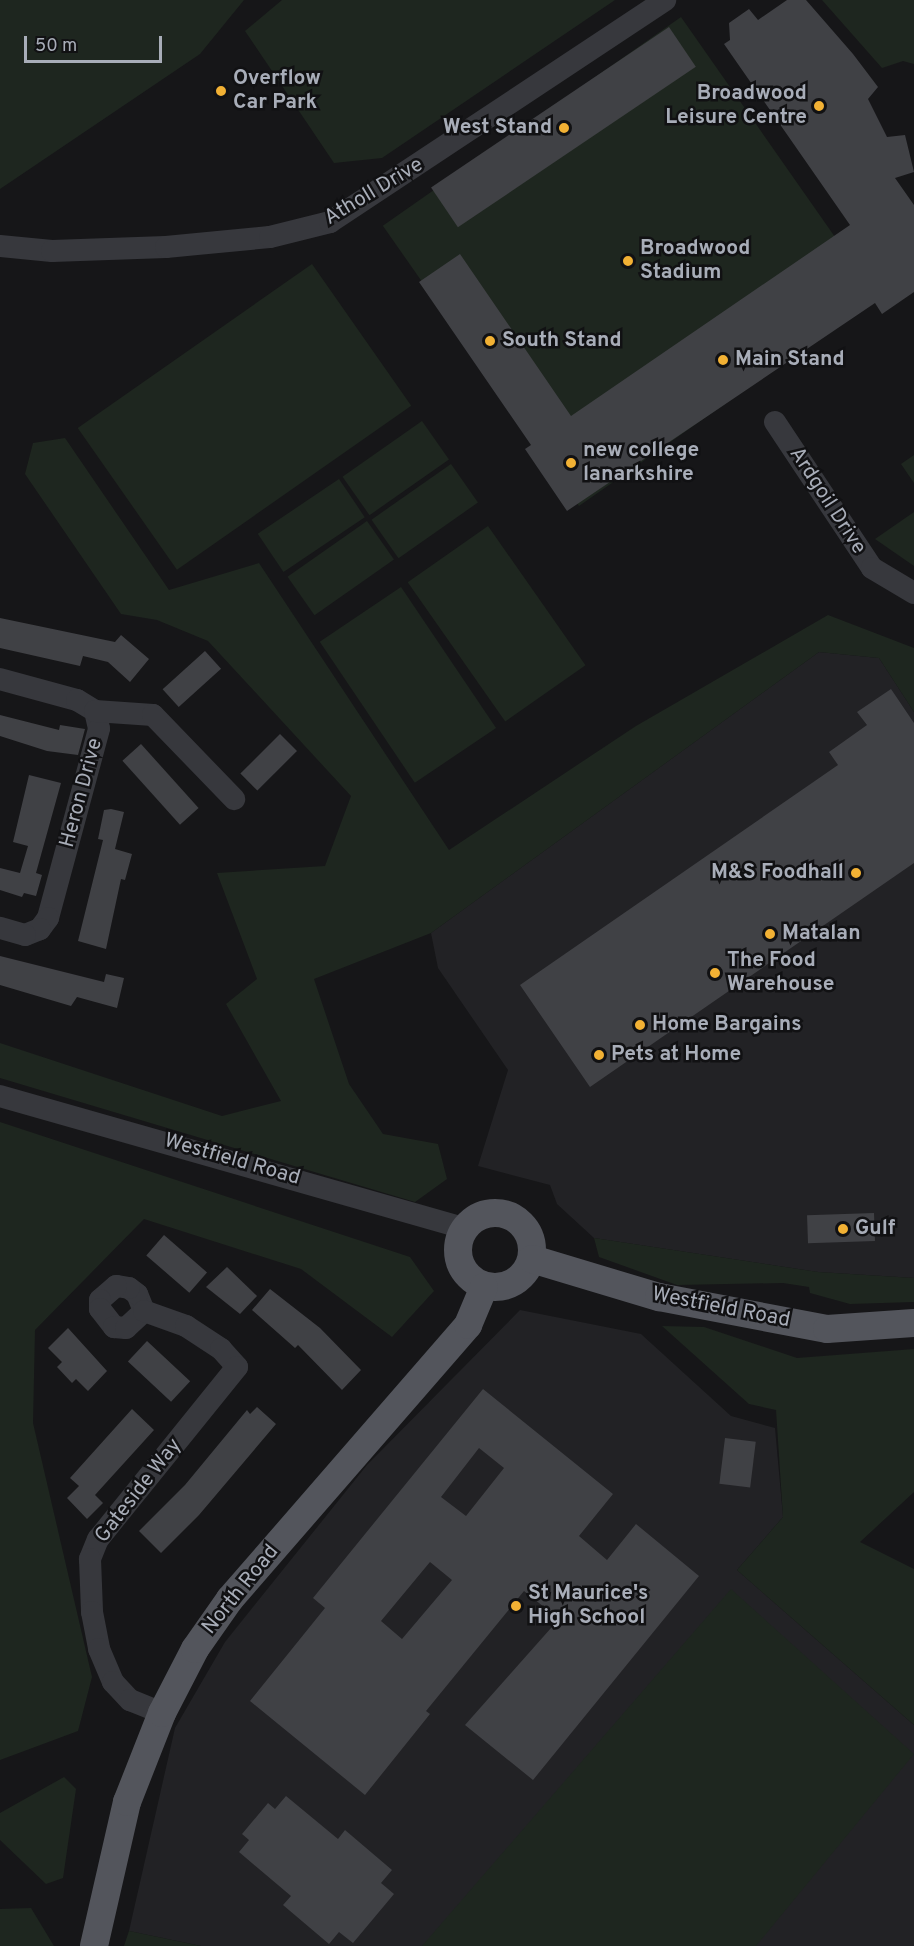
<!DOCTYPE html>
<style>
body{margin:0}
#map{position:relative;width:914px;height:1946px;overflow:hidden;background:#161618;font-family:Overpass,sans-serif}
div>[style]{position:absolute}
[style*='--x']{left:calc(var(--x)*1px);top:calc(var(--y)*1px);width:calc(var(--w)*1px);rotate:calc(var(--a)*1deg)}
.built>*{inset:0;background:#222225}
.green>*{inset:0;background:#1e261f;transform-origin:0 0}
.building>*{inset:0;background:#404145;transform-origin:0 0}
.minor>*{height:22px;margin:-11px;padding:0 11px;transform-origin:11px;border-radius:11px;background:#37383d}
.major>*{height:28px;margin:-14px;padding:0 14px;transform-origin:14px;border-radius:14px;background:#53555c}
.major>.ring{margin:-14px;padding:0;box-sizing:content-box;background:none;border:28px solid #53555c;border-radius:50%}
.dots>*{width:16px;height:16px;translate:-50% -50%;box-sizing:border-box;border:3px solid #111113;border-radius:50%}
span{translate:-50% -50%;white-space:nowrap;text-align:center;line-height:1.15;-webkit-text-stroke:5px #111113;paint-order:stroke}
.poi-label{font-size:21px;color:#a8adb8;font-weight:700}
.left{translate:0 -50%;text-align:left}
.right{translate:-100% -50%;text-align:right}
.street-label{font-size:21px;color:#a8adb8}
.scale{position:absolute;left:24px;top:36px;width:138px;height:27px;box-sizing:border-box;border:3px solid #a8adb8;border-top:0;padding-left:8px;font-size:18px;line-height:21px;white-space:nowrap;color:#a8adb8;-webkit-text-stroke:4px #111113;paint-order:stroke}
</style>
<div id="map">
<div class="built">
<div style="clip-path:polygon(819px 652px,879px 658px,914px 712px,914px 1278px,818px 1272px,594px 1238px,557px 1204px,550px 1185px,478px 1166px,508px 1070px,438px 968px,431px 933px)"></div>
<div style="clip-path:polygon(520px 1310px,641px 1334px,731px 1416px,775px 1428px,783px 1517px,737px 1570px,914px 1725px,914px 1946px,201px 1946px,129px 1931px,175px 1728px,225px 1642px,367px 1465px)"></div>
</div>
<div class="green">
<div style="clip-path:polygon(0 0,244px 0,200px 54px,0 189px)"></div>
<div style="clip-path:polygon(282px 0,615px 0,382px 158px,334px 163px,245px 31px)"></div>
<div style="clip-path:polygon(822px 0,914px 0,914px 64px,903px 61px,882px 68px)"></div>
<div style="left:681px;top:17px;width:342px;height:364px;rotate:55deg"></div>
<div style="left:312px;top:264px;width:173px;height:286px;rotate:55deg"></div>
<div style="left:422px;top:421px;width:47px;height:97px;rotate:55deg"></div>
<div style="clip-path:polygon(65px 438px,169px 590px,259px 563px,449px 850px,636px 726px,828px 615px,914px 648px,914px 712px,879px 658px,819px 652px,431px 933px,314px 979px,349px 1084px,383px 1134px,438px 1144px,447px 1179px,415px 1202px,0 1078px,0 1043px,222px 1116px,281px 1101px,226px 1004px,257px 979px,217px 873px,325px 866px,351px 796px,208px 641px,157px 620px,121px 614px,25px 474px,33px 443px)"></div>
<div style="clip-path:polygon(914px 455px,914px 483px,901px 464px)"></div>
<div style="left:451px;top:464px;width:47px;height:97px;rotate:55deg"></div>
<div style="left:339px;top:479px;width:46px;height:98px;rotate:56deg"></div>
<div style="clip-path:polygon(914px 512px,914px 566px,875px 539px)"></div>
<div style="left:367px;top:521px;width:47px;height:97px;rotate:55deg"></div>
<div style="left:488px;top:526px;width:170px;height:98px;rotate:55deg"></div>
<div style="left:401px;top:587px;width:170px;height:98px;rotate:56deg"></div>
<div style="clip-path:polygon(0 1122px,410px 1257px,434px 1291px,392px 1337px,301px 1269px,144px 1219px,35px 1330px,33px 1423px,92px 1677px,78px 1731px,0 1760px)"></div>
<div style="clip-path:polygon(594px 1238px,818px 1272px,914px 1278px,914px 1302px,850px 1304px,810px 1293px,809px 1287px,783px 1283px,677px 1285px,599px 1257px)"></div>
<div style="clip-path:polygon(662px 1326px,704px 1327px,797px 1358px,914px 1349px,914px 1492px,860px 1542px,914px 1569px,914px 1725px,737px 1570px,783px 1517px,776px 1410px,749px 1404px)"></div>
<div style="clip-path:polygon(731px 1589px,914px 1754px,756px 1946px,422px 1946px)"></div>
<div style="clip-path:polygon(64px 1777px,76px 1789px,63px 1878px,46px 1884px,0 1840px,0 1813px)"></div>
<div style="clip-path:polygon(31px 1908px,54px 1946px,0 1946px,0 1909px)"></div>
<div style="clip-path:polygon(129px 1931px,201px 1946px,124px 1946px)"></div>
</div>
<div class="building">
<div style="clip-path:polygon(787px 0,806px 0,853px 54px,878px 87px,868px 99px,887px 137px,905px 135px,914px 172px,895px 178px,914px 205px,914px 292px,882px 314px,875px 303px,567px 511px,525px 449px,531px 445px,419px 282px,460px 254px,571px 416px,850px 225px,724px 44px,730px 40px,729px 23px,749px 9px,758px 20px)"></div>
<div style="left:669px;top:27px;width:48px;height:287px;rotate:56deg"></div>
<div style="clip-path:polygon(0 618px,115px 642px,121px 635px,149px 659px,130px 682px,108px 662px,83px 656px,80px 666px,0 648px)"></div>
<div style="left:205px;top:651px;width:24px;height:57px;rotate:48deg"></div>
<div style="clip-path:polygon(891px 689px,914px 723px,914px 863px,590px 1087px,520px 985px,838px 765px,829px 752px,867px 725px,857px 712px)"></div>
<div style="clip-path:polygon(0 715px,59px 730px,60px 725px,85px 729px,78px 755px,47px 751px,0 736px)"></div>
<div style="left:280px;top:734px;width:24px;height:56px;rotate:45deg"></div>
<div style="left:141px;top:744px;width:86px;height:25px;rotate:48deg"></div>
<div style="clip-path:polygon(29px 775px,61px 783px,36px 873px,42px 875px,36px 896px,24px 893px,22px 897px,0 890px,0 868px,20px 873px,28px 846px,13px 842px)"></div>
<div style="clip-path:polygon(111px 809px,124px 812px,115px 849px,132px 854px,125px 880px,121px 879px,106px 949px,78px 941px,103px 840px,98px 839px,104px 810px)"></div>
<div style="clip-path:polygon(0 956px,104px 982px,106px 974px,124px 978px,117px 1008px,77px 997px,71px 1006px,0 985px)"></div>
<div style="left:874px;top:1213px;width:28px;height:67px;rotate:88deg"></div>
<div style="left:164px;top:1235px;width:57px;height:27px;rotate:41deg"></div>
<div style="clip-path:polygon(227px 1267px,257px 1296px,240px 1314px,206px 1287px)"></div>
<div style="clip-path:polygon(270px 1289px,320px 1328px,361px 1370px,342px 1390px,298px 1345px,295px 1348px,252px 1310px)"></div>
<div style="clip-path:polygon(68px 1328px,107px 1371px,88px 1391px,76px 1379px,72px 1383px,57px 1367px,62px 1362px,48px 1348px)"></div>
<div style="left:147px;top:1341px;width:59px;height:28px;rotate:43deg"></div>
<div style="clip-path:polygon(evenodd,483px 1389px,613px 1494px,579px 1536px,607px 1560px,636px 1524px,699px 1576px,533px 1780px,465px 1725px,559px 1619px,524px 1591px,426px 1711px,430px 1714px,365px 1795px,250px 1701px,325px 1608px,313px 1598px,483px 1389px,479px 1448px,504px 1468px,466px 1516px,441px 1497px,479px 1448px,483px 1389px,430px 1562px,452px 1580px,402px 1639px,381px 1621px,430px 1562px)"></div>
<div style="clip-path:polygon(257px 1407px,276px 1424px,199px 1515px,161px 1553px,139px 1531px,185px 1485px,247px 1410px,250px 1414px)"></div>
<div style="clip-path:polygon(132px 1409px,154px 1430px,95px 1495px,103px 1503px,87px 1519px,67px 1498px,79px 1486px,70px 1478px)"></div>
<div style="left:725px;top:1438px;width:31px;height:46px;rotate:7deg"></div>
<div style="clip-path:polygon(286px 1796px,338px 1839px,345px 1830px,392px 1870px,381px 1883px,394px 1894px,353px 1943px,339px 1932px,329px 1944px,283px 1905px,291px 1896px,239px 1852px,249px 1840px,242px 1834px,268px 1803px,275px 1809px)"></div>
</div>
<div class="minor">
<div style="--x:0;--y:246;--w:52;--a:5.5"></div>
<div style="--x:52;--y:251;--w:114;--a:-2"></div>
<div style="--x:166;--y:247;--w:104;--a:-5.5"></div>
<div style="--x:270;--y:237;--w:62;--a:-14"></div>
<div style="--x:330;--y:222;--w:402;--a:-33.5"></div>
<div style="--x:775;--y:422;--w:175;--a:56.4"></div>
<div style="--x:872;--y:568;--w:49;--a:30.8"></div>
<div style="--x:0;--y:679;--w:80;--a:15.3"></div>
<div style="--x:77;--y:700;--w:21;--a:31"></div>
<div style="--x:95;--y:711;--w:18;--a:77"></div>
<div style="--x:99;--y:729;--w:196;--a:105.1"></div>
<div style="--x:48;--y:918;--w:14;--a:126"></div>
<div style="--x:40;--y:929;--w:16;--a:158"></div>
<div style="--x:25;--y:935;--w:26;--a:-164"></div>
<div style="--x:95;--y:711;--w:58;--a:3.9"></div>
<div style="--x:153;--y:715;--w:117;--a:46"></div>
<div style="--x:0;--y:1096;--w:481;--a:15.9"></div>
<div style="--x:144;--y:1311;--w:18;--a:-112"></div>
<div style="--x:137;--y:1294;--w:10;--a:-143"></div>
<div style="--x:129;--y:1288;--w:13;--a:-171"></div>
<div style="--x:116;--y:1286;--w:21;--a:139"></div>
<div style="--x:100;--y:1300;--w:9;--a:90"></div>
<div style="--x:100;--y:1309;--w:23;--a:52"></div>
<div style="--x:114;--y:1327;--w:12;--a:5"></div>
<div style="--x:126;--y:1328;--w:25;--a:-43"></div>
<div style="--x:144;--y:1311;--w:45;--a:19.7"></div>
<div style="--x:186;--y:1326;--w:42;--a:33.3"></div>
<div style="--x:221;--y:1349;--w:24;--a:48"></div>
<div style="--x:237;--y:1367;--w:221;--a:128.9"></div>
<div style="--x:98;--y:1539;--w:22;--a:112"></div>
<div style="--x:90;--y:1559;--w:53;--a:87.8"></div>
<div style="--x:92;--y:1612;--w:38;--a:79"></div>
<div style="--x:99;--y:1649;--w:36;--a:67"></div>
<div style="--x:113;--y:1682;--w:25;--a:47"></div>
<div style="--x:130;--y:1700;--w:35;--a:22"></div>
</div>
<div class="major">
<div class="ring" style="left:458px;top:1213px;width:46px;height:46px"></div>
<div style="--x:532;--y:1259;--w:133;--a:16.7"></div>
<div style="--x:659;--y:1297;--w:171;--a:10.8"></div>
<div style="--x:827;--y:1329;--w:87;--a:-3.9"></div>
<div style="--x:94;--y:1946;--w:148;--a:-77.1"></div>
<div style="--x:127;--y:1802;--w:96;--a:-68.5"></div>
<div style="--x:162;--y:1713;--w:72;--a:-62.7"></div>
<div style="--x:195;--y:1649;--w:61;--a:-55"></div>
<div style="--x:230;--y:1599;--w:363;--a:-49"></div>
<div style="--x:468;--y:1325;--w:41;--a:-67.2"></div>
</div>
<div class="dots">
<div style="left:221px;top:91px;background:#f2b134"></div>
<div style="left:819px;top:106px;background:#f2b134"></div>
<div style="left:564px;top:128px;background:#f2b134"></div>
<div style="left:628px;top:261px;background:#f2b134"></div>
<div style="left:490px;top:341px;background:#f2b134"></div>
<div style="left:723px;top:360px;background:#f2b134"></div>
<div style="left:571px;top:463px;background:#f2b134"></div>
<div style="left:856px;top:873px;background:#f2b134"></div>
<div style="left:770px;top:934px;background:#f2b134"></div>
<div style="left:715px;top:973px;background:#f2b134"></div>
<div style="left:640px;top:1025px;background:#f2b134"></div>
<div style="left:599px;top:1055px;background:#f2b134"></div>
<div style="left:843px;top:1229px;background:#f2b134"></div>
<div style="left:516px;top:1606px;background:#f2b134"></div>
</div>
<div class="poi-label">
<span class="left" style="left:233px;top:91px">Overflow<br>Car Park</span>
<span class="right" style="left:807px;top:106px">Broadwood<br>Leisure Centre</span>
<span class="right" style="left:552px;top:128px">West Stand</span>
<span class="left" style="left:640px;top:261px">Broadwood<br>Stadium</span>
<span class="left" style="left:502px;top:341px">South Stand</span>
<span class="left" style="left:735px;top:360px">Main Stand</span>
<span class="left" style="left:583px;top:463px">new college<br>lanarkshire</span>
<span class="right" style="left:844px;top:873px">M&amp;S Foodhall</span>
<span class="left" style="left:782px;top:934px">Matalan</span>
<span class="left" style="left:727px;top:973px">The Food<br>Warehouse</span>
<span class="left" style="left:652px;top:1025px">Home Bargains</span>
<span class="left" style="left:611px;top:1055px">Pets at Home</span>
<span class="left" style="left:855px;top:1229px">Gulf</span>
<span class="left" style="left:528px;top:1606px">St Maurice's<br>High School</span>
</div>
<div class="street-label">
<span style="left:374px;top:192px;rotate:-31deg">Atholl Drive</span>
<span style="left:827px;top:501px;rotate:57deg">Ardgoil Drive</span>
<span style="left:82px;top:793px;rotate:-75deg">Heron Drive</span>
<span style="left:232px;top:1160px;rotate:16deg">Westfield Road</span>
<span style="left:721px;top:1308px;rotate:11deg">Westfield Road</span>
<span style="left:139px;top:1491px;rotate:-52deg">Gateside Way</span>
<span style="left:241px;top:1590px;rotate:-51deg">North Road</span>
</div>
<div class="scale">50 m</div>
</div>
